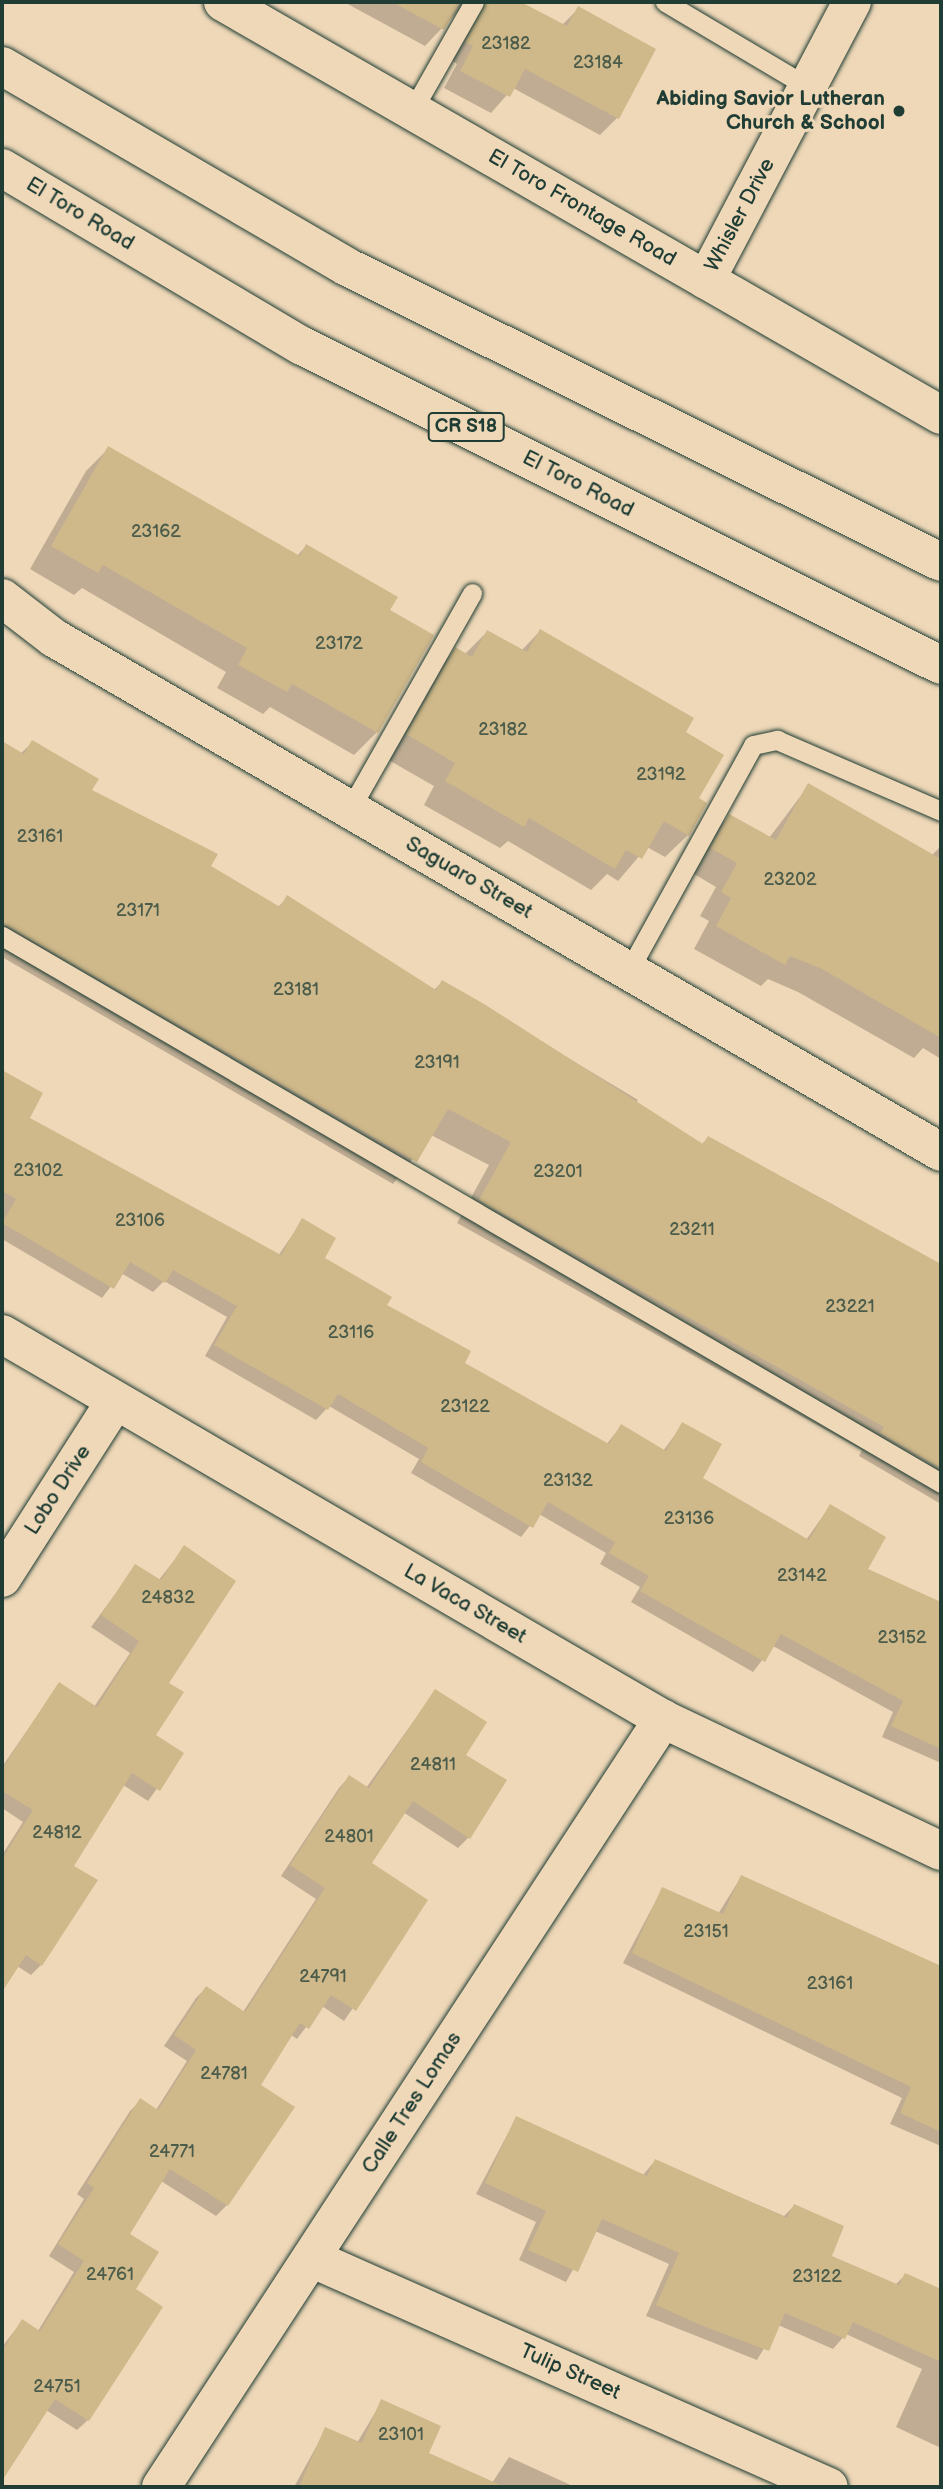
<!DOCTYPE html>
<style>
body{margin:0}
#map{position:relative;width:943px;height:2489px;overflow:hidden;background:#efd8b8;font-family:"Balsamiq Sans",sans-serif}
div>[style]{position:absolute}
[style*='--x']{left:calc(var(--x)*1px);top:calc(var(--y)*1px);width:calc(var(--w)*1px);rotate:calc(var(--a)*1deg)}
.shadow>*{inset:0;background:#0003}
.building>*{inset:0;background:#cfb88a}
.roads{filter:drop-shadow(0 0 2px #1f3d34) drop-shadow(0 0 2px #1f3d34)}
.service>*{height:19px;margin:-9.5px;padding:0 9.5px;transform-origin:9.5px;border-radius:9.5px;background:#efd8b8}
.minor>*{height:38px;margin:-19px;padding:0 19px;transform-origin:19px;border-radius:19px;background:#efd8b8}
.primary>*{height:38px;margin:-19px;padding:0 19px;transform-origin:19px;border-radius:19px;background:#efd8b8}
.dots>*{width:19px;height:19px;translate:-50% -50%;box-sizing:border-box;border:4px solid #efd8b8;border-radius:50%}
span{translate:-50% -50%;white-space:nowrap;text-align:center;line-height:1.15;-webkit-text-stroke:6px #efd8b8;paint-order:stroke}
.number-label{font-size:18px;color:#4b5c4a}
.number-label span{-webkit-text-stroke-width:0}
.shield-label span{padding:2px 5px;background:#efd8b8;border:2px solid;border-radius:5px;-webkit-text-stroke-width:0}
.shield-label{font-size:19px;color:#1f3d34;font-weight:700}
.poi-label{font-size:21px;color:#1f3d34;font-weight:700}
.right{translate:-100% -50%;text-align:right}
.street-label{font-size:21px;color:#1f3d34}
.frame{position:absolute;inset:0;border:4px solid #1f3d34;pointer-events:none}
</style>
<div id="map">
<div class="shadow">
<div style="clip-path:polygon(344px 2px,518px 2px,562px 25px,578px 9px,654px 49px,617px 118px,600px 135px,513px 88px,491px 113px,444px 88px,457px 64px,450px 59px,462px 7px,425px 46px)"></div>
<div style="clip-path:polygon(109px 448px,297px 556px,306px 546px,388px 610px,377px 732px,354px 755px,270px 707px,263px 714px,217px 688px,226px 672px,82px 588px,74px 595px,30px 569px,86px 471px)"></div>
<div style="clip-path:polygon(540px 631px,683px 733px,696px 799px,688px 835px,665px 857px,647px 847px,618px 881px,607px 874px,591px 890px,508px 841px,500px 848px,424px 805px,434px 786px,385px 758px,433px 672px,456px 650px,464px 655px,487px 632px,521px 651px)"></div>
<div style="clip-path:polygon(33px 742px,90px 791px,277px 908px,287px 898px,434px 990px,442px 982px,638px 1100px,634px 1107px,701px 1145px,708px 1138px,832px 1204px,901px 1243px,895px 1252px,941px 1277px,941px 1504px,859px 1456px,862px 1450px,457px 1223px,489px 1165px,431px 1135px,393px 1184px,2px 957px,2px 743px,20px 754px)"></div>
<div style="clip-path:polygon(809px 785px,931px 856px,941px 846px,941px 1059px,923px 1048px,914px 1058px,798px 992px,768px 979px,761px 986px,694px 949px,709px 921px,700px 916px,716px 887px,689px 871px,706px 839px,729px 817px,769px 838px)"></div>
<div style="clip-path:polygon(2px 1072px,41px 1094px,27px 1119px,278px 1256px,302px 1221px,322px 1259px,463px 1364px,606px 1445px,621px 1426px,663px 1451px,683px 1424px,700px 1479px,806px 1540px,830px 1506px,866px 1570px,941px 1604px,941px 1763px,882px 1737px,893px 1712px,773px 1646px,753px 1672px,631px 1602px,640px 1587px,600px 1564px,606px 1553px,539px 1514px,521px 1537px,411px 1473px,419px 1459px,329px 1406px,316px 1420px,205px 1356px,227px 1317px,164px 1281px,153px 1292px,121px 1273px,102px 1298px,2px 1239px)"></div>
<div style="clip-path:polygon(184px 1548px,154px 1736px,182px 1754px,148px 1801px,123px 1785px,72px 1866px,41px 1965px,31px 1975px,17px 1966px,2px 1989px,2px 1855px,23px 1822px,2px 1808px,2px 1767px,59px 1684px,94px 1707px,130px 1653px,91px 1627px,136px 1566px,158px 1581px)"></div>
<div style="clip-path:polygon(435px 1691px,464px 1755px,468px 1838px,458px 1848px,403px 1812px,369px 1863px,426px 1901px,344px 2021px,322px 2006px,297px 2039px,291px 2035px,259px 2086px,227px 2205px,216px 2216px,161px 2181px,127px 2234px,134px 2290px,88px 2420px,77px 2430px,46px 2410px,2px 2478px,2px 2347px,22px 2321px,38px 2331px,74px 2272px,49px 2256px,84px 2199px,77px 2194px,130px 2111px,141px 2100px,156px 2110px,187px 2061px,164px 2046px,196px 1998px,206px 1988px,243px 2012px,316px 1899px,281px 1876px,339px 1788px,349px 1777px,366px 1788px)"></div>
<div style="clip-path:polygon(741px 1877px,941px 1967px,941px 2146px,890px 2124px,902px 2098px,623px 1963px,662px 1889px,718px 1914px)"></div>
<div style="clip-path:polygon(516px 2118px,642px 2176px,655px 2161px,784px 2216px,794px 2206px,829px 2257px,895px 2285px,905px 2275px,941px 2291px,941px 2448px,896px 2427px,922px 2369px,846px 2334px,833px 2349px,778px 2325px,757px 2360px,646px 2316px,669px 2264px,595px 2231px,566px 2282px,519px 2260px,536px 2222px,476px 2194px)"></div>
<div style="clip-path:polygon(382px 2401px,427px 2454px,492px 2483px,509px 2457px,575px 2487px,294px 2487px,326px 2429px,357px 2443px)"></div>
</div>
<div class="building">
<div style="clip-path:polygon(392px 2px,460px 2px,444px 30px)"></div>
<div style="clip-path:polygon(486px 2px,521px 2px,567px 26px,578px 6px,656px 49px,619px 119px,525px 69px,510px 97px,460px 71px,473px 46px,465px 42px)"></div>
<div style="clip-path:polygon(108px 446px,300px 556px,306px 544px,398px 597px,390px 610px,434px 635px,378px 733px,292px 684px,287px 692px,238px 665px,247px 648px,103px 565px,98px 573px,51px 546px)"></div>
<div style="clip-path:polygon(540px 629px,694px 718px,686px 732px,724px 755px,699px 798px,707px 803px,689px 836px,664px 821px,642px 859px,626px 850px,615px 869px,529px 818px,524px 827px,445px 781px,455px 763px,406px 734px,455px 647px,472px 657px,487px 630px,527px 652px)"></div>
<div style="clip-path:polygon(32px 740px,99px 779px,92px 790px,218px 854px,211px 866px,280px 907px,287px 895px,436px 990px,442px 980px,484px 1004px,703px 1144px,708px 1136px,941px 1264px,941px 1468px,880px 1433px,884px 1427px,479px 1200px,511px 1142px,448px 1109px,417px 1162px,2px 923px,2px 741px,24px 754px)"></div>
<div style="clip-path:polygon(808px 783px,941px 859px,941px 1038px,822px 969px,790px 956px,785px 965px,716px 926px,731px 898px,721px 892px,737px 863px,710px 848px,729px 814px,776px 840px)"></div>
<div style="clip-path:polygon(2px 1070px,43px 1093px,30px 1118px,281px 1255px,302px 1218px,336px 1238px,325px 1258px,392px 1297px,387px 1305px,471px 1351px,465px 1363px,609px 1444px,621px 1424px,666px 1451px,682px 1422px,722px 1444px,703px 1478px,809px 1540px,830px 1504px,886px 1537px,868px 1569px,941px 1602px,941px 1749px,891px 1726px,903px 1701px,781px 1634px,765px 1662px,640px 1591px,649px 1576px,609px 1553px,615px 1542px,548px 1502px,533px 1528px,421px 1462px,428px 1448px,338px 1394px,328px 1410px,214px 1345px,237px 1306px,173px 1270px,165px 1283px,130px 1262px,114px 1289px,2px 1223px,16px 1199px,2px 1191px)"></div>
<div style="clip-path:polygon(184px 1545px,236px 1581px,169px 1683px,184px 1692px,156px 1735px,184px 1753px,160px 1791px,132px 1773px,74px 1866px,98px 1880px,42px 1966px,26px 1955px,2px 1992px,2px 1859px,33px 1810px,2px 1791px,2px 1769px,59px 1682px,97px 1707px,139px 1641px,101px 1615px,135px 1564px,161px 1580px)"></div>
<div style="clip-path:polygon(435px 1689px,487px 1722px,466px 1755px,507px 1780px,470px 1839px,413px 1801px,372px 1863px,428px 1900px,356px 2011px,331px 1995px,309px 2029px,300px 2023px,261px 2085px,295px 2107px,228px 2206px,170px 2169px,130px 2234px,159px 2252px,136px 2289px,163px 2307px,89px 2421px,55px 2399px,2px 2481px,2px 2351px,22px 2319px,40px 2331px,84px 2261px,58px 2244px,94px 2188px,87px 2183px,140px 2098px,158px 2110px,196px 2050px,174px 2035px,206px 1986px,245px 2012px,325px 1888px,290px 1865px,349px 1775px,369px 1788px)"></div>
<div style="clip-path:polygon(741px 1875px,941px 1966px,941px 2132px,900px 2113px,911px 2087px,632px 1953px,662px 1887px,723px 1914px)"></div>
<div style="clip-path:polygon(516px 2116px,647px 2176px,655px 2159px,787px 2218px,794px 2204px,844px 2226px,832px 2256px,899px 2285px,905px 2273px,941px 2289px,941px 2362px,853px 2322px,845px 2339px,785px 2313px,769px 2351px,703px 2326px,656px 2305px,679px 2253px,602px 2219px,578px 2272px,528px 2250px,546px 2211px,485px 2183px)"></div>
<div style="clip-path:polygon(381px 2399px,441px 2426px,429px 2453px,505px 2487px,299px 2487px,325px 2427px,362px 2443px)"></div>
</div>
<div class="roads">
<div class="service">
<div style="--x:665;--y:2;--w:166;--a:30.7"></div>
<div style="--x:412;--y:111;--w:125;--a:-60.4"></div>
<div style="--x:350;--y:809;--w:248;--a:-60.5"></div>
<div style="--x:2;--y:936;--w:1087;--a:30.22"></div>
<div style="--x:629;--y:970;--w:257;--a:-61.1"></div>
<div style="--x:753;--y:745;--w:25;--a:-12"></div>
<div style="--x:777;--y:740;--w:179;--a:23.4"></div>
</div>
<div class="minor">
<div style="--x:223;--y:2;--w:828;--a:29.91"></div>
<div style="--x:706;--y:280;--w:314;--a:-62.3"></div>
<div style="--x:2;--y:598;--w:66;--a:37.6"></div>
<div style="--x:54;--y:638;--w:1025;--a:30.09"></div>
<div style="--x:2;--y:1334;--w:765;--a:30.22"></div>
<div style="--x:663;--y:1719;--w:308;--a:25.4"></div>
<div style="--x:2;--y:1578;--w:210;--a:-57.4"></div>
<div style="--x:311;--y:2258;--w:566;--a:23.85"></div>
<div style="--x:161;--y:2487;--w:918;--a:-56.83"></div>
</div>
<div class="primary">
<div style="--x:2;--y:66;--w:399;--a:30.2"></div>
<div style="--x:347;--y:267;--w:663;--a:26.41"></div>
<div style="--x:2;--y:168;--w:349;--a:30.7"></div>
<div style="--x:302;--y:346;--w:714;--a:26.53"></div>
</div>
</div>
<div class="dots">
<div style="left:899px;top:111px;background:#1f3d34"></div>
</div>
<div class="number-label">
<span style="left:506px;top:44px">23182</span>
<span style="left:598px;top:63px">23184</span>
<span style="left:156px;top:532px">23162</span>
<span style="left:339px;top:644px">23172</span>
<span style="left:503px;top:730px">23182</span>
<span style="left:661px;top:775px">23192</span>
<span style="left:40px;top:837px">23161</span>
<span style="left:790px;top:880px">23202</span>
<span style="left:138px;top:911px">23171</span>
<span style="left:296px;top:990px">23181</span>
<span style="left:437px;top:1063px">23191</span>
<span style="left:38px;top:1171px">23102</span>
<span style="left:558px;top:1172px">23201</span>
<span style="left:140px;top:1221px">23106</span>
<span style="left:692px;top:1230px">23211</span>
<span style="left:850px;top:1307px">23221</span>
<span style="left:351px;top:1333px">23116</span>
<span style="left:465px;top:1407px">23122</span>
<span style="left:568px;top:1481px">23132</span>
<span style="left:689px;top:1519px">23136</span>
<span style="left:802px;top:1576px">23142</span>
<span style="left:168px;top:1598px">24832</span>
<span style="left:902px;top:1638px">23152</span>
<span style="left:433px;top:1765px">24811</span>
<span style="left:57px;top:1833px">24812</span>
<span style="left:349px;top:1837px">24801</span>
<span style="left:706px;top:1932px">23151</span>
<span style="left:323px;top:1977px">24791</span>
<span style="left:830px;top:1984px">23161</span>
<span style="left:224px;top:2074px">24781</span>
<span style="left:172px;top:2152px">24771</span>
<span style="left:110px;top:2275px">24761</span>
<span style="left:817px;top:2277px">23122</span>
<span style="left:57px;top:2387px">24751</span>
<span style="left:401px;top:2435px">23101</span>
</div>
<div class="shield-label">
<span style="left:466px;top:427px">CR S18</span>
</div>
<div class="poi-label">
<span class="right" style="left:885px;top:111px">Abiding Savior Lutheran<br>Church &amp; School</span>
</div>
<div class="street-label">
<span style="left:582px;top:208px;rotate:30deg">El Toro Frontage Road</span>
<span style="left:80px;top:214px;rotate:31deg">El Toro Road</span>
<span style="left:740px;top:215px;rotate:-62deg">Whisler Drive</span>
<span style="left:578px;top:484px;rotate:27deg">El Toro Road</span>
<span style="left:469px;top:878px;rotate:30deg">Saguaro Street</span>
<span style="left:58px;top:1490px;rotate:-57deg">Lobo Drive</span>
<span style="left:465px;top:1604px;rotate:30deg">La Vaca Street</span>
<span style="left:412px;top:2103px;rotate:-57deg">Calle Tres Lomas</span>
<span style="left:570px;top:2372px;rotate:24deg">Tulip Street</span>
</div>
<div class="frame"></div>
</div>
